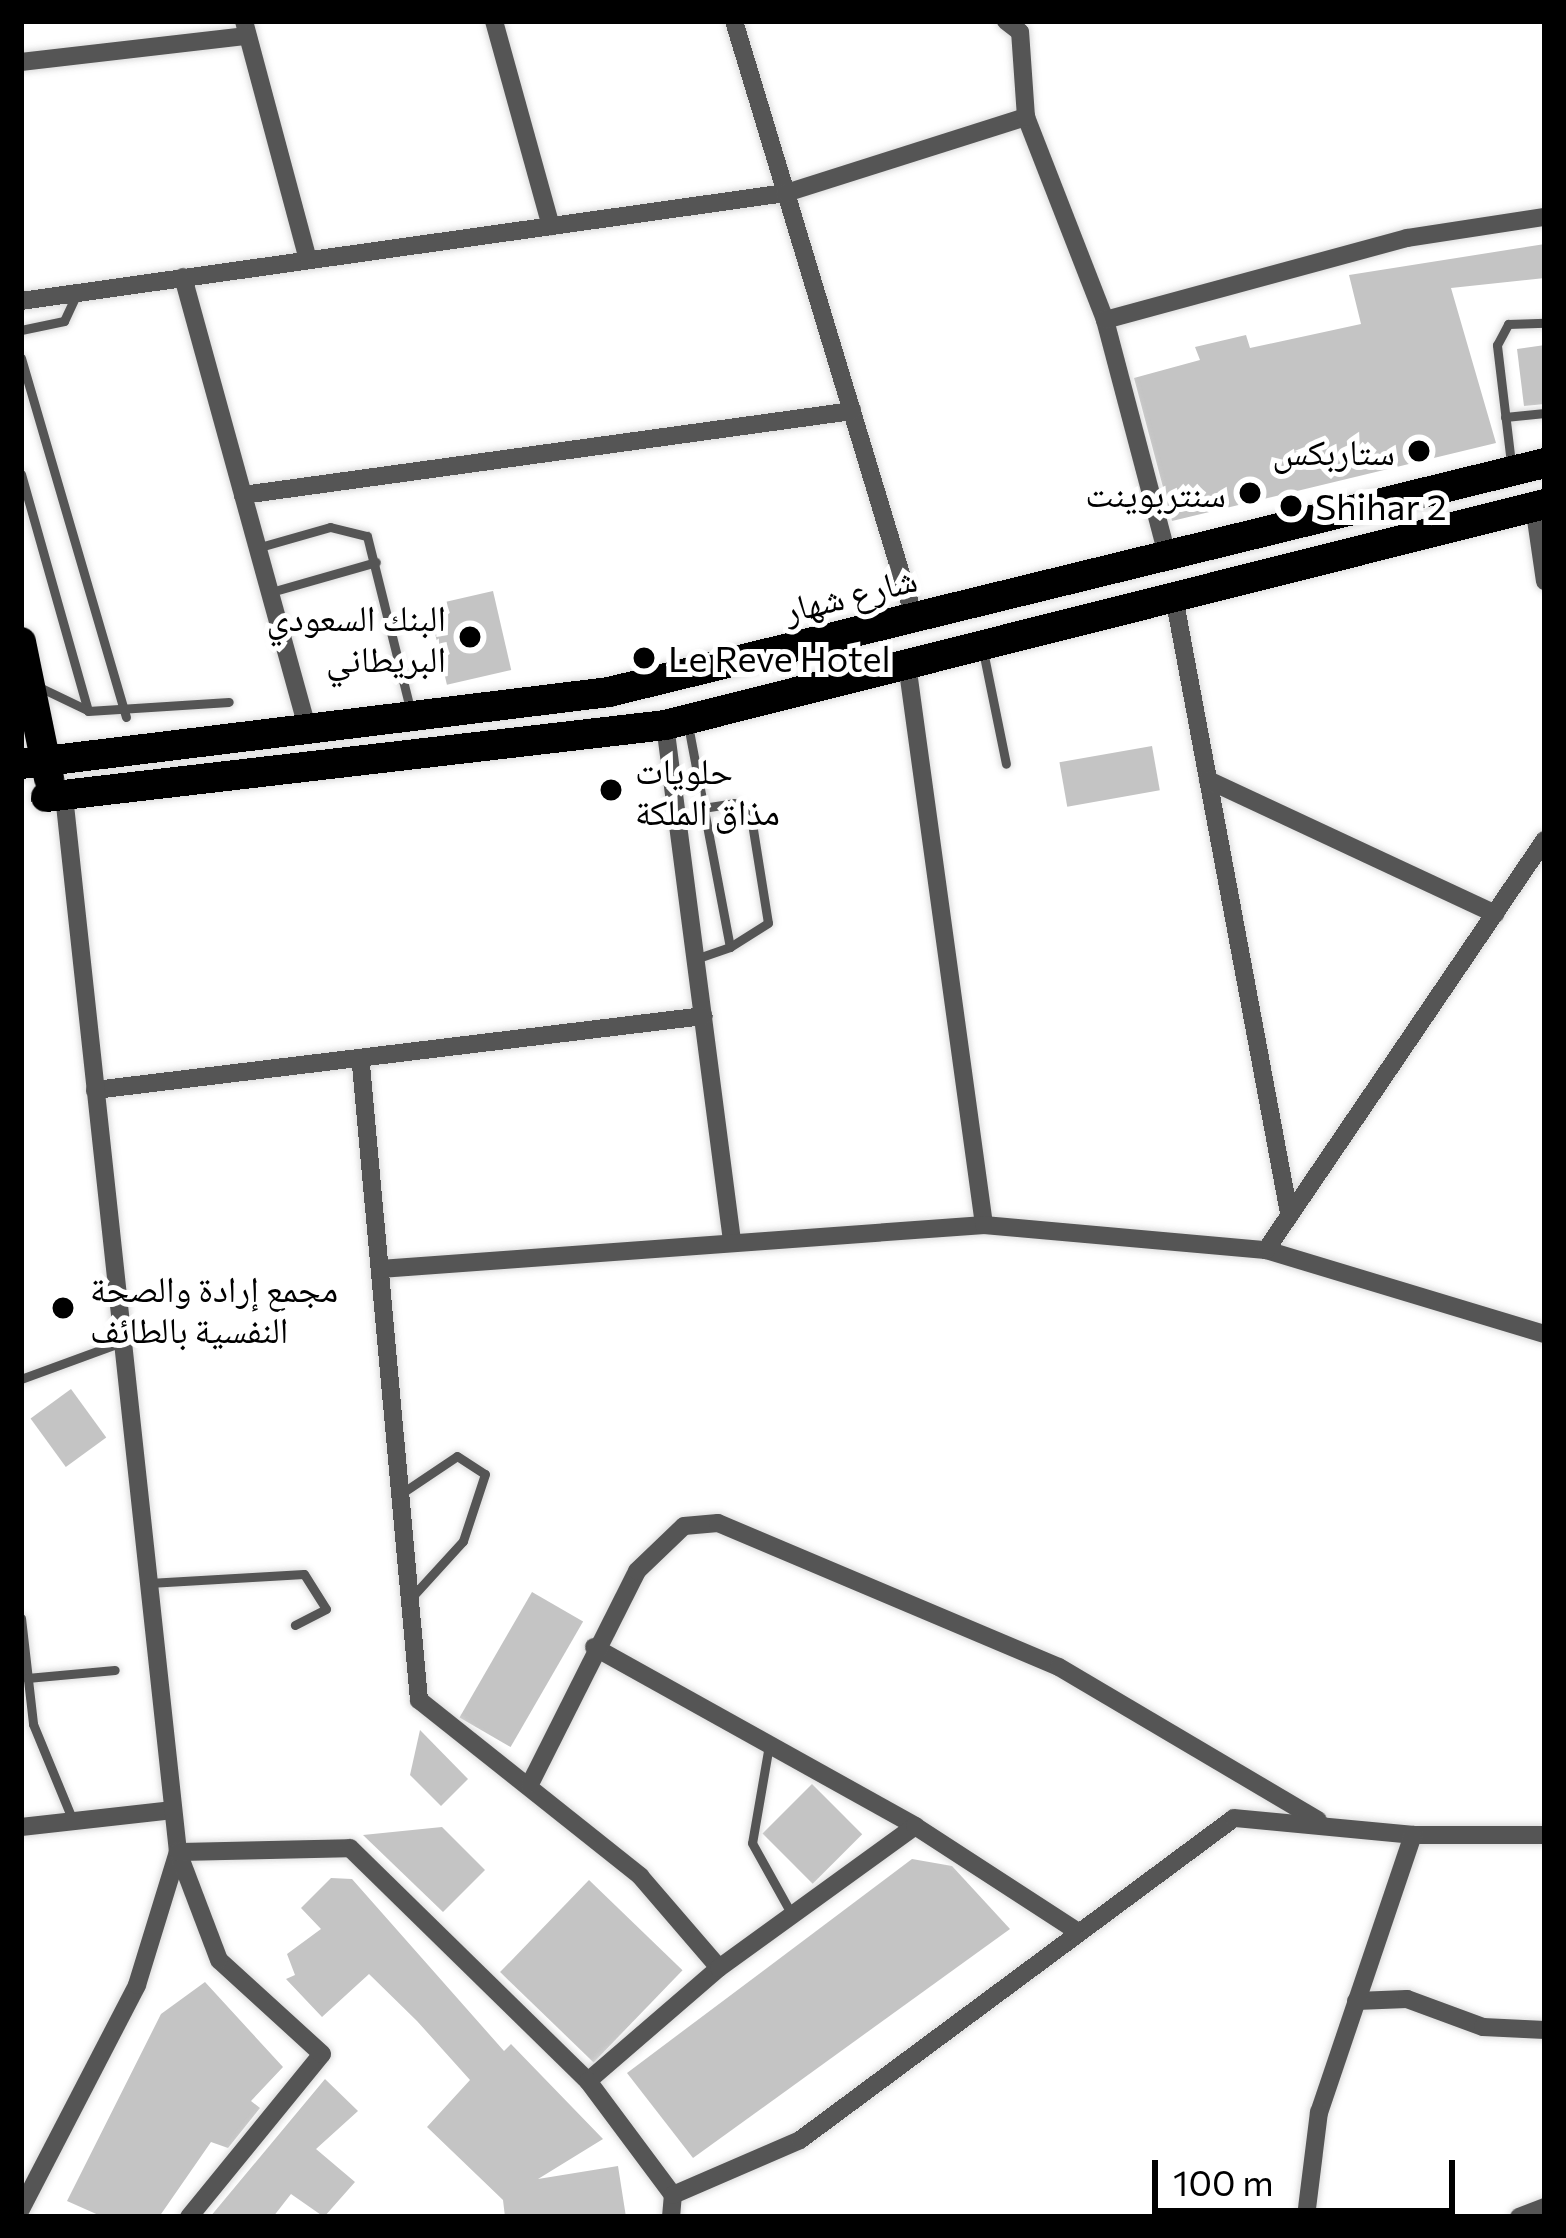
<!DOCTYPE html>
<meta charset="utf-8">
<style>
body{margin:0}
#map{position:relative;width:1566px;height:2238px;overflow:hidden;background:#fff;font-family:Commissioner,"Noto Naskh Arabic",sans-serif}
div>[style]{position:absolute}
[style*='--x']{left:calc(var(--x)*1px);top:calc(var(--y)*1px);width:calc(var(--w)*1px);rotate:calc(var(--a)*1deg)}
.building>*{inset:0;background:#c4c4c4;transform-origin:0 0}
.roads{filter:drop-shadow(0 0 3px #dbdbdb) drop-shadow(0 0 3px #dbdbdb)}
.service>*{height:9px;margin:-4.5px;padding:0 4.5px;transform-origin:4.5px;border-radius:4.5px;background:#555}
.minor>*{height:18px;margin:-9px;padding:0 9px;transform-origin:9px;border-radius:9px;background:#555}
.primary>*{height:30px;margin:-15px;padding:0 15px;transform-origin:15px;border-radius:15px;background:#000}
.dots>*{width:33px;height:33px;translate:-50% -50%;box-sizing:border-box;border:6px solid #fff;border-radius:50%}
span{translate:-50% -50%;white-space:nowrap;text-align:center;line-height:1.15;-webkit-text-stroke:10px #fff;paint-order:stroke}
.poi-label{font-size:36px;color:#000}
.right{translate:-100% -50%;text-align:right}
.left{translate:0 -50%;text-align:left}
.street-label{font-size:36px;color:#000}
.frame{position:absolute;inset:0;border:24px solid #000;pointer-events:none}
.scale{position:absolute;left:1152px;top:2160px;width:303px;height:54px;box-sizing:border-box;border:6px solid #000;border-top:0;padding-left:15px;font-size:36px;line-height:42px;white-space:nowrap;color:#000;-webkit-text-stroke:9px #fff;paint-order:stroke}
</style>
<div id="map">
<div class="building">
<div style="clip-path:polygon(1545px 244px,1545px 278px,1451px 288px,1496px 443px,1172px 521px,1134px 378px,1200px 360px,1195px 347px,1246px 335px,1250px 348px,1361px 324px,1349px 275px)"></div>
<div style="clip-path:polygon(1545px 345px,1545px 404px,1524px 406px,1517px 349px)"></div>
<div style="left:493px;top:591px;width:81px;height:66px;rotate:77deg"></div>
<div style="left:1152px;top:746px;width:45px;height:94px;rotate:80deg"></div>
<div style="left:71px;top:1389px;width:60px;height:50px;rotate:54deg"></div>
<div style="left:532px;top:1592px;width:59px;height:145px;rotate:30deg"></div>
<div style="clip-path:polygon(420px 1730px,468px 1779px,441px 1806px,410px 1775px)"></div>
<div style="left:812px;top:1784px;width:71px;height:70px;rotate:45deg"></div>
<div style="clip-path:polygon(442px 1827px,485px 1870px,443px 1912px,363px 1835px)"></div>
<div style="clip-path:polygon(912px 1859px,952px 1866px,1010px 1929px,693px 2158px,627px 2073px)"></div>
<div style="clip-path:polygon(331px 1878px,352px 1879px,504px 2051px,511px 2044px,603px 2139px,538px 2179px,618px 2166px,626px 2217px,505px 2217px,503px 2200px,427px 2127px,470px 2080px,417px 2021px,369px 1974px,322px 2017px,286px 1979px,295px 1975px,287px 1954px,321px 1929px,301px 1908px)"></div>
<div style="left:589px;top:1880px;width:130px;height:128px;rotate:44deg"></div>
<div style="clip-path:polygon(205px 1982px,283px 2067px,251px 2101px,260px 2108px,228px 2148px,211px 2142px,159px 2217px,103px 2217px,67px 2201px,161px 2014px)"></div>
<div style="clip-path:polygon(325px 2079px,358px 2111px,316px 2149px,355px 2182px,324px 2217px,291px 2194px,273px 2217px,210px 2217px)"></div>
</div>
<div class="roads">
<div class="service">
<div style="--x:21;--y:330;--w:44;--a:-11.8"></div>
<div style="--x:64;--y:321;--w:31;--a:-65"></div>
<div style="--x:21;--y:358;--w:374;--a:73.7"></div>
<div style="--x:1505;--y:417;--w:40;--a:-5.7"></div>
<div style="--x:1511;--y:463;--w:119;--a:-96.8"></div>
<div style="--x:1497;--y:345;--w:24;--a:-62"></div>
<div style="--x:1508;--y:324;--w:37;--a:-2"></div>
<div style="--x:21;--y:474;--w:246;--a:74.2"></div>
<div style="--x:88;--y:711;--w:141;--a:-3.7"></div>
<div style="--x:260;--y:547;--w:73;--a:-15.9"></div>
<div style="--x:330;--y:527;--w:38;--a:14"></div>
<div style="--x:367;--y:536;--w:177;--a:76"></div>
<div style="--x:271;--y:592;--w:109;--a:-15.9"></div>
<div style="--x:983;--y:651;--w:115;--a:78.5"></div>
<div style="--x:37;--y:686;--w:55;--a:25.6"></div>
<div style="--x:688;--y:725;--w:226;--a:79.3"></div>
<div style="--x:730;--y:947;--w:36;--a:161"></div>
<div style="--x:703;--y:808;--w:31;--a:-9"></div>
<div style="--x:734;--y:803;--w:22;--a:39"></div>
<div style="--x:751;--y:817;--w:107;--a:80.9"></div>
<div style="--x:768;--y:923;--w:45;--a:147.7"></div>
<div style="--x:21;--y:1379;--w:108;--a:-20.1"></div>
<div style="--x:402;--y:1493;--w:66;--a:-33.9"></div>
<div style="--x:457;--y:1456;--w:33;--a:33"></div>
<div style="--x:485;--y:1474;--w:71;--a:108.2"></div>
<div style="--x:463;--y:1541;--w:77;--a:132.4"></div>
<div style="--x:149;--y:1583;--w:155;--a:-3.3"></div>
<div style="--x:304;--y:1574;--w:41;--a:57.8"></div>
<div style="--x:326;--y:1609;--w:35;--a:153"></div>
<div style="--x:21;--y:1618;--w:107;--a:83.5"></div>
<div style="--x:33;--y:1724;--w:105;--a:67.6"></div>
<div style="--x:27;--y:1678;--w:88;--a:-5.2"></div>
<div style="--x:769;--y:1745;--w:99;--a:99.8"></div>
<div style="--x:752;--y:1843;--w:82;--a:60.9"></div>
</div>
<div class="minor">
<div style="--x:244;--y:21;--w:247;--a:75"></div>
<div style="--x:494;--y:21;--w:213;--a:74.5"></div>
<div style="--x:734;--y:21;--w:623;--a:73.19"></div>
<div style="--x:21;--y:62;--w:227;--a:-6.6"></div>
<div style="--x:1026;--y:117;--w:218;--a:68.7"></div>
<div style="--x:1105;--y:320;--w:246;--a:75.2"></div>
<div style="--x:183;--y:277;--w:465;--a:74.6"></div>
<div style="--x:21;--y:301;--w:773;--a:-8.04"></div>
<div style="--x:786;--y:193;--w:252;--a:-17.6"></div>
<div style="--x:1026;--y:117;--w:85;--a:-94"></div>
<div style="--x:1020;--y:32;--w:18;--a:-142"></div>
<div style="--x:1105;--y:320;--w:313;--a:-15.2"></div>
<div style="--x:1407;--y:238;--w:140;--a:-8.7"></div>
<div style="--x:243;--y:495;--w:615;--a:-7.85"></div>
<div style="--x:1534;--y:506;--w:76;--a:81.7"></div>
<div style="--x:1174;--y:597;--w:627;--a:79.43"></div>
<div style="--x:907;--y:664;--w:566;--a:82.18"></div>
<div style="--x:665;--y:725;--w:520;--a:82.6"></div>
<div style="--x:1208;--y:780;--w:317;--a:25"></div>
<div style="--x:361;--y:1065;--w:638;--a:84.78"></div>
<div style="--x:419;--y:1700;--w:283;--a:38.5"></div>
<div style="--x:640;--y:1876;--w:121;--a:49.3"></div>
<div style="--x:95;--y:1090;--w:613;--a:-6.93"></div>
<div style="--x:1266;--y:1250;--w:290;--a:16.8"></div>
<div style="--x:380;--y:1269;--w:606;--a:-4.17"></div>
<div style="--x:984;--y:1225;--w:283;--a:5.1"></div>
<div style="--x:1266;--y:1250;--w:496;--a:-55.8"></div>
<div style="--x:594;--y:1647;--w:368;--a:29.1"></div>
<div style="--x:530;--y:1784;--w:238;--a:-63.3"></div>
<div style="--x:637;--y:1571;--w:65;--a:-43.8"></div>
<div style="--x:684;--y:1526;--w:34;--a:-5"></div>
<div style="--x:718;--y:1523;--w:370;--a:22.9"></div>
<div style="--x:1059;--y:1667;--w:301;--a:30.6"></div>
<div style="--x:21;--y:1827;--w:153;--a:-6.4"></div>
<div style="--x:1413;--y:1835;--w:132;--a:0"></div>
<div style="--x:1356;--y:2001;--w:51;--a:-2.2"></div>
<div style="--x:1407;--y:1999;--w:81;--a:20.2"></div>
<div style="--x:1483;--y:2027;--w:62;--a:2.8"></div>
<div style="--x:588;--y:2081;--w:173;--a:-40.8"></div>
<div style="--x:719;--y:1968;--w:242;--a:-35.9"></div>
<div style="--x:915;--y:1826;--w:191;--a:33"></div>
<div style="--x:21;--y:2209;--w:252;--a:-62.6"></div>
<div style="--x:137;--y:1985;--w:139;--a:-72.9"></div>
<div style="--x:178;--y:1852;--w:1062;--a:-96.16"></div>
<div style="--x:189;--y:2217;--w:210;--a:-50.8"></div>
<div style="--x:322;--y:2054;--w:139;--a:-137.6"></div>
<div style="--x:219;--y:1960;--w:116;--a:-110.8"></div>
<div style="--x:178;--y:1852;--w:172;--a:-1.3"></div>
<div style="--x:350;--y:1848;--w:333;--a:44.4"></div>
<div style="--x:588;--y:2081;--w:142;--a:53.3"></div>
<div style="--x:671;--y:2217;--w:22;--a:-85"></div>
<div style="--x:673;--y:2195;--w:138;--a:-23.4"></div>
<div style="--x:800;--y:2140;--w:540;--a:-36.57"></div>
<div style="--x:1234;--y:1818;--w:180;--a:5.4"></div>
<div style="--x:1413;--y:1835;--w:293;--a:108.7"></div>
<div style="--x:1319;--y:2112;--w:106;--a:97.1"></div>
<div style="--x:1519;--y:2217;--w:28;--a:-21"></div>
</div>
<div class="primary">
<div style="--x:21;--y:642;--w:140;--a:78.4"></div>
<div style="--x:21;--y:764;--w:592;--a:-6.98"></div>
<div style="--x:609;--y:692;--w:964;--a:-13.75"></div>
<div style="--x:46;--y:797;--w:623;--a:-6.63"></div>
<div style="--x:665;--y:725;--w:907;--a:-14.1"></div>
</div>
</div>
<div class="dots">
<div style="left:1419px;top:451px;background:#000"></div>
<div style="left:1250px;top:493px;background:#000"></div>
<div style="left:1291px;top:506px;background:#000"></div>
<div style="left:470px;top:637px;background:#000"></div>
<div style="left:644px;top:658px;background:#000"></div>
<div style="left:611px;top:790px;background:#000"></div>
<div style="left:63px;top:1308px;background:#000"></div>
</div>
<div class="poi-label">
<span class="right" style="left:1395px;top:451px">ستاربكس</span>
<span class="right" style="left:1226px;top:493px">سنتربوينت</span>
<span class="left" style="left:1315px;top:506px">Shihar 2</span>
<span class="right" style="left:446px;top:637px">البنك السعودي<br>البريطاني</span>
<span class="left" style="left:668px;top:658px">Le Reve Hotel</span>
<span class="left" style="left:635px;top:790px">حلويات<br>مذاق الملكة</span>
<span class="left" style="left:90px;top:1308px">مجمع إرادة والصحة<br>النفسية بالطائف</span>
</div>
<div class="street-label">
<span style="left:850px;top:593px;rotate:-14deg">شارع شهار</span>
</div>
<div class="frame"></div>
<div class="scale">100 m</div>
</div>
